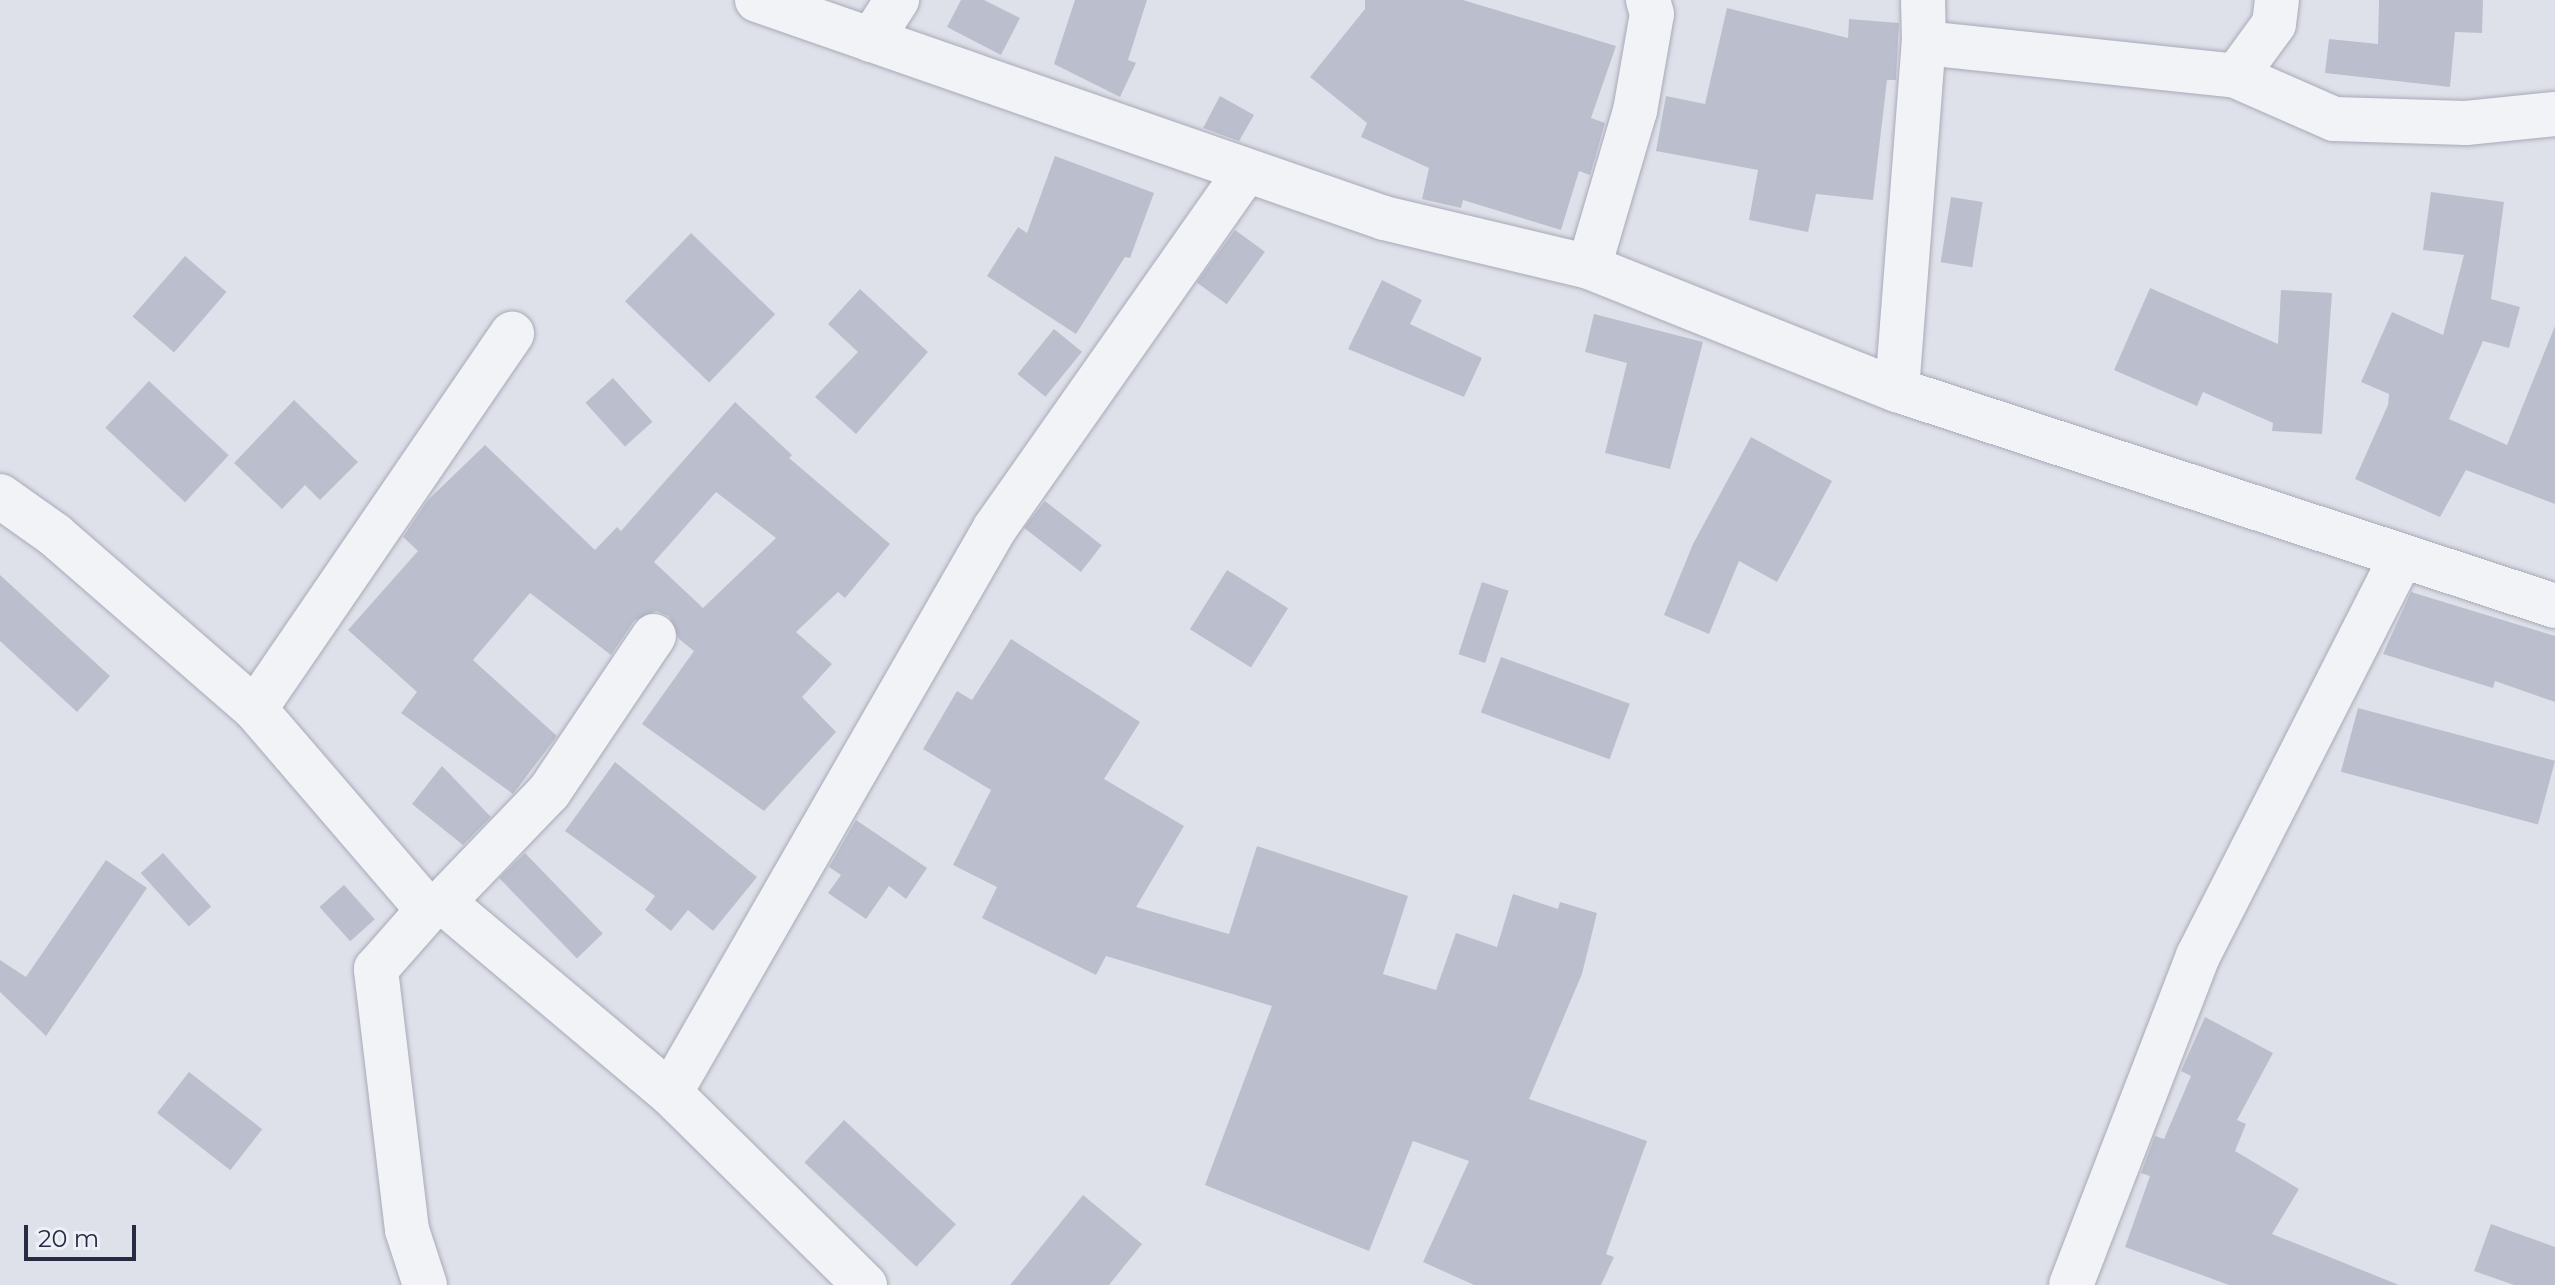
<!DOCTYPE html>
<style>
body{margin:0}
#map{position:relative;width:2555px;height:1285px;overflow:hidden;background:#dfe1ea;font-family:Montserrat,sans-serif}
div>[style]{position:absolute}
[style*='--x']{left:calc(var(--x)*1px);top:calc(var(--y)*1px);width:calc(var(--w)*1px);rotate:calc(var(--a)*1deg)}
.building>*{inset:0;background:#bbbfcd;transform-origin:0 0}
.roads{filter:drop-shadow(0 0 2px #a8aab8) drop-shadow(0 0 2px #a8aab8)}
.minor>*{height:44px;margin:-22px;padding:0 22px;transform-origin:22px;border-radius:22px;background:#f2f3f7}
span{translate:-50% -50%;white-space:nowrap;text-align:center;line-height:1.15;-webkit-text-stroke:6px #eef0f7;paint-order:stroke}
.scale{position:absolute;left:24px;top:1225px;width:112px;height:36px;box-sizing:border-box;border:4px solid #262b42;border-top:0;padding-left:10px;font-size:24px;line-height:28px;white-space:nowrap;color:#262b42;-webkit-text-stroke:6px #eef0f7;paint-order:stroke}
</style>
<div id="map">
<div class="building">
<div style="clip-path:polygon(961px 0,984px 0,1020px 18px,1001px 55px,947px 27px)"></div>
<div style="clip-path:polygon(1075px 0,1147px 0,1128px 60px,1136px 63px,1120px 97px,1054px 64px)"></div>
<div style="clip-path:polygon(1365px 0,1463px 0,1616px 46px,1591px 118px,1605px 123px,1590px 175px,1579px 171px,1561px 230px,1463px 200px,1461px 208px,1422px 199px,1429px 168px,1361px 137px,1367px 123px,1310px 77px,1365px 9px)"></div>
<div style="clip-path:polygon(2379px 0,2483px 0,2482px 33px,2455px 32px,2450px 87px,2325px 73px,2329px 39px,2378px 44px)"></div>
<div style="clip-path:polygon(1727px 8px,1848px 38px,1849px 19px,1899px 23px,1896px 80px,1887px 80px,1873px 200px,1816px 194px,1808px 232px,1749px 220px,1758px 170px,1656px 151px,1666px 96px,1705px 104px)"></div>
<div style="clip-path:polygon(1220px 96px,1254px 115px,1239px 141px,1203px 128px)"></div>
<div style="clip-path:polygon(1055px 156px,1154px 193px,1130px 258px,1125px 257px,1076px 334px,987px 276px,1018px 227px,1027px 233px)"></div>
<div style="clip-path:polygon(2431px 192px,2504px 202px,2491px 299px,2520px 307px,2509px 348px,2483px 341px,2449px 419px,2507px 445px,2555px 326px,2555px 504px,2466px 470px,2440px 517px,2355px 479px,2388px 405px,2389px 394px,2361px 382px,2392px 312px,2443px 335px,2464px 255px,2423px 250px)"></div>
<div style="left:1951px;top:197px;width:32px;height:66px;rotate:9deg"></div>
<div style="left:1235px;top:230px;width:37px;height:65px;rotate:36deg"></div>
<div style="left:691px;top:233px;width:117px;height:95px;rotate:44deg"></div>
<div style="left:185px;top:256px;width:55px;height:80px;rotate:41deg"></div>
<div style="clip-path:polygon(1382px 280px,1422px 300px,1410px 324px,1482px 358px,1464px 397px,1348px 349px)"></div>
<div style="clip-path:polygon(2150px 288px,2278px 344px,2281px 290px,2332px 293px,2322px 434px,2272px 431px,2273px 423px,2203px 392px,2197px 406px,2114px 370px)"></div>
<div style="clip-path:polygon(860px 289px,928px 352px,856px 434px,815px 397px,858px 352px,828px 324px)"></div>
<div style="clip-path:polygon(1594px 314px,1703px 342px,1670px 469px,1605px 453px,1627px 363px,1585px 352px)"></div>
<div style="left:1054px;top:329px;width:36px;height:58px;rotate:39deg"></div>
<div style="left:613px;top:378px;width:59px;height:37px;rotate:48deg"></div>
<div style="left:149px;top:381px;width:109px;height:64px;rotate:43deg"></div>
<div style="clip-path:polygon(294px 400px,358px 462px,320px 500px,305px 485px,282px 509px,234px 463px)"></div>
<div style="clip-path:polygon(evenodd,735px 402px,792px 455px,789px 458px,890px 544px,845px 598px,838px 592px,796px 632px,832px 664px,802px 697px,836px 732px,764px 811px,642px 724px,694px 651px,679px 639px,669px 616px,656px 611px,634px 621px,611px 655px,530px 593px,473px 660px,557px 736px,513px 794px,401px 713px,417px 692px,348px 630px,418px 551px,403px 537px,428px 500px,485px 445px,595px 550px,617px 527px,621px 531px,735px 402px,716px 492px,776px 538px,703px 608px,654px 562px,716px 492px)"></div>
<div style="clip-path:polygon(1751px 437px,1832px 481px,1777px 582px,1739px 561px,1709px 634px,1664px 615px,1693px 544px)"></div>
<div style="left:1045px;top:501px;width:72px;height:34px;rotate:38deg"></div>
<div style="left:1227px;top:570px;width:72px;height:70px;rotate:32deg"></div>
<div style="clip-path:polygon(0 575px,110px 676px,77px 712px,0 641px)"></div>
<div style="left:1482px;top:582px;width:28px;height:76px;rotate:18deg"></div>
<div style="clip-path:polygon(2411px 592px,2555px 636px,2555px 702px,2495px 681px,2493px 688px,2383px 654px)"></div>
<div style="clip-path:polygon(1011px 639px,1140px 722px,1104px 779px,1184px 826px,1136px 907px,1229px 934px,1257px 846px,1408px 896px,1383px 974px,1436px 990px,1456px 933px,1497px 947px,1513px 894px,1558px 909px,1560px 902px,1597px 913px,1582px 974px,1529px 1099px,1647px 1141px,1606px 1254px,1614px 1257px,1601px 1285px,1474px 1285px,1423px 1262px,1469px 1161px,1413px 1141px,1369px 1251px,1205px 1185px,1272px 1006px,1106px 956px,1096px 975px,982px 918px,997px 887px,953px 865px,991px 790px,923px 749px,957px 691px,972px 700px)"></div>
<div style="left:1501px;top:657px;width:137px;height:59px;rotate:20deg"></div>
<div style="left:2358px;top:708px;width:204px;height:66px;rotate:15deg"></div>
<div style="clip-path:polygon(615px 762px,757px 877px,713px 931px,688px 910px,671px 931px,645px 910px,655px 896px,565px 831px)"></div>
<div style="clip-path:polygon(442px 766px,491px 817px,463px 845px,412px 804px)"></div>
<div style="clip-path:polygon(856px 820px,927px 868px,906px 899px,889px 886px,866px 919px,828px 893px,841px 875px,829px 867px)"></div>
<div style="left:163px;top:853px;width:72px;height:30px;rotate:48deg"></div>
<div style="left:525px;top:853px;width:112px;height:36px;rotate:46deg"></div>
<div style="clip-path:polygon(106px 860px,147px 888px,46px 1036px,0 992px,0 960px,26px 977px)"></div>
<div style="left:344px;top:885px;width:46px;height:33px;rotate:48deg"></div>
<div style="clip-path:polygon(2205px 1017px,2273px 1053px,2237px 1120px,2246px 1124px,2235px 1151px,2299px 1189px,2272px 1234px,2399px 1285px,2229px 1285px,2125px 1247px,2150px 1176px,2141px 1173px,2155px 1136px,2164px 1139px,2191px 1076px,2181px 1071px)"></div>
<div style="left:189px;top:1072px;width:93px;height:52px;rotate:38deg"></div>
<div style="left:844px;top:1120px;width:153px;height:58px;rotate:43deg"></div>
<div style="clip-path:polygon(1083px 1195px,1142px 1244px,1109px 1285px,1010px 1285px)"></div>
<div style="clip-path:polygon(2491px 1224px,2555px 1247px,2555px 1285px,2514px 1285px,2474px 1271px)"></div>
</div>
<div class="roads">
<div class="minor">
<div style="--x:757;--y:0;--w:664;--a:19.17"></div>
<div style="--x:1384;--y:218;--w:211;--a:13.4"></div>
<div style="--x:1589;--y:267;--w:332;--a:21.8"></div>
<div style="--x:1897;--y:390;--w:693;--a:18.17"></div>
<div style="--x:871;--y:40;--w:48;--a:-57"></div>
<div style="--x:1924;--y:43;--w:314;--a:6"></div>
<div style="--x:2236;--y:76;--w:107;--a:23.7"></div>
<div style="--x:2334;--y:119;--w:132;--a:1.7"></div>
<div style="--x:2466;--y:123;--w:89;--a:-5.8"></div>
<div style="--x:2236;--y:76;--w:64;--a:-53.8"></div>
<div style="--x:2274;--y:24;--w:24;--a:-83"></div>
<div style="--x:1589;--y:267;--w:163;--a:-73.6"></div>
<div style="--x:1635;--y:111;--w:98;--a:-80.1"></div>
<div style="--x:1652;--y:14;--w:15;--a:-106"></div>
<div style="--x:1897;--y:390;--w:348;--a:-85.6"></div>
<div style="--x:1924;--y:43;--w:43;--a:-91.3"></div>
<div style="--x:0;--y:496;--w:67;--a:35.3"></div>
<div style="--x:55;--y:535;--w:265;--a:41"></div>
<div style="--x:255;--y:709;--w:265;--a:49.3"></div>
<div style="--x:428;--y:910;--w:17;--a:-28"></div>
<div style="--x:443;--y:902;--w:297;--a:40.1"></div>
<div style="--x:670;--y:1093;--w:274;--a:44.6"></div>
<div style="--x:255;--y:709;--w:455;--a:-55.6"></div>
<div style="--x:443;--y:902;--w:153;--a:-46.1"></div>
<div style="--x:549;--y:792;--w:188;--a:-56.1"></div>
<div style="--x:670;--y:1093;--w:652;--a:-60.09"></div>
<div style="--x:995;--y:528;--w:436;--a:-54.9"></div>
<div style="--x:425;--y:1285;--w:58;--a:-108.1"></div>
<div style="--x:407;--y:1230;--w:263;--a:-96.8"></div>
<div style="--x:376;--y:969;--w:79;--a:-48.6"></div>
<div style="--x:2071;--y:1285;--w:353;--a:-68.9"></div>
<div style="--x:2198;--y:956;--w:448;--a:-63"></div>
</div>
</div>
<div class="scale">20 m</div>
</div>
